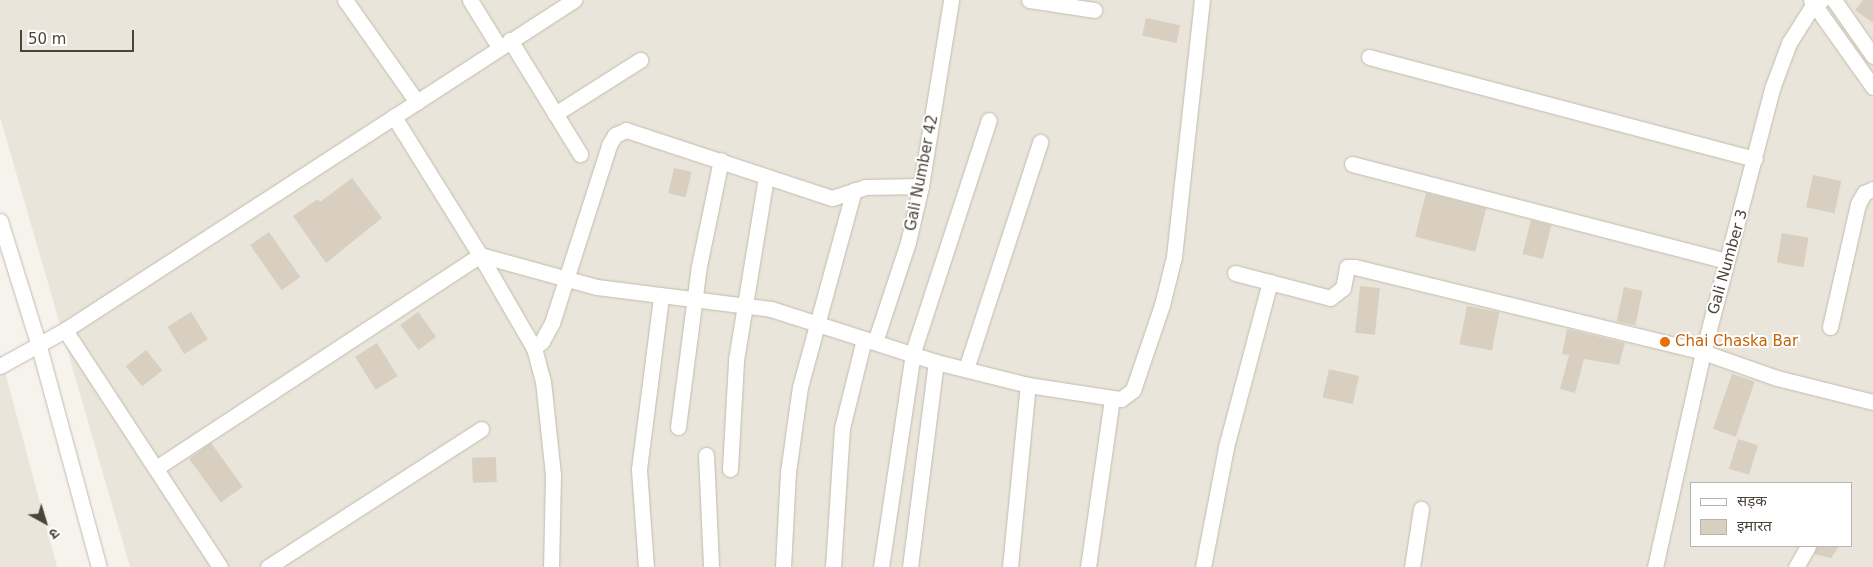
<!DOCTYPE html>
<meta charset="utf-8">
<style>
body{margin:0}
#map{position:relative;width:1873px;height:567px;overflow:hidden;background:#f6f3ec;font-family:"DejaVu Sans","Noto Sans Devanagari",sans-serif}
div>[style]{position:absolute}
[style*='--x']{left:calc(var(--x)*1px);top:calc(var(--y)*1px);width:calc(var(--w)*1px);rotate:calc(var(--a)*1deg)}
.residential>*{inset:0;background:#eae5da}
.building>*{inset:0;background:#d8cfc1;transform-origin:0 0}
.roads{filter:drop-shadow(0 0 1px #c2bbae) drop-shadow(0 0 1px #c2bbae)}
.minor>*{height:15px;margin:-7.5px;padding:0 7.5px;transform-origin:7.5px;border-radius:7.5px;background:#fff}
.dots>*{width:14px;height:14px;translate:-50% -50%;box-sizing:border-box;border:2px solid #fff;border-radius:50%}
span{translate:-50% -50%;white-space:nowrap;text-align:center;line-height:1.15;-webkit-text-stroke:4px #fff;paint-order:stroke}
.street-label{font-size:15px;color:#4b4439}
.food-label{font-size:15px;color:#c56008}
.left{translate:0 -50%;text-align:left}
.legend{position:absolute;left:1690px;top:482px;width:162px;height:65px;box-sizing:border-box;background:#fff;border:1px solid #b7b4b0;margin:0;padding:6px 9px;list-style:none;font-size:15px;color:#4b4439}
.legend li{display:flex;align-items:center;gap:10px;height:25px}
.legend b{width:25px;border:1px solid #b7b4b0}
.north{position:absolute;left:20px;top:497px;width:50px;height:50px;-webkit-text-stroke:4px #fff;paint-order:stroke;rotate:141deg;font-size:14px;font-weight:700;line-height:20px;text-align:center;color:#4b4439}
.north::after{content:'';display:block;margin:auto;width:18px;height:22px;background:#4b4439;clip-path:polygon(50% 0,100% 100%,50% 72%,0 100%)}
.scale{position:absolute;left:20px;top:30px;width:114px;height:22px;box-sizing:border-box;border:2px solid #4b4439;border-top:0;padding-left:6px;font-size:15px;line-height:18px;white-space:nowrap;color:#4b4439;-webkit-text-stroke:4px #fff;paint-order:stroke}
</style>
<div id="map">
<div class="residential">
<div style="clip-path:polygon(evenodd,0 0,1873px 0,1873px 567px,130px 567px,0 117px,0 0,1692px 483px,1852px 483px,1852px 546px,1692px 546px,1692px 483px)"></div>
<div style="clip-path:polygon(0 353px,57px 567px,0 567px)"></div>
</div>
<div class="building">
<div style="clip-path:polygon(1863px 0,1873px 0,1873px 23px,1855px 10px)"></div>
<div style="left:1146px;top:18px;width:35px;height:18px;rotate:12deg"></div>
<div style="left:674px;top:168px;width:18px;height:26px;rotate:13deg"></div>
<div style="left:1813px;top:175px;width:29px;height:33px;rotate:12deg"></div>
<div style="clip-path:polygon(352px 178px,382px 218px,326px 263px,293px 216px,318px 199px,320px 202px)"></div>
<div style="left:1426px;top:193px;width:62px;height:45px;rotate:14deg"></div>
<div style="left:1531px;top:220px;width:21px;height:35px;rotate:14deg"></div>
<div style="left:269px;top:232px;width:55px;height:23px;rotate:55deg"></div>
<div style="left:1782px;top:233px;width:27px;height:30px;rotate:10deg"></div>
<div style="left:1360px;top:286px;width:20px;height:47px;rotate:6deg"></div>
<div style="left:1624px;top:287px;width:19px;height:35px;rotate:12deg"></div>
<div style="left:1467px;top:306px;width:33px;height:39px;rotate:11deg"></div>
<div style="left:191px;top:312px;width:32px;height:28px;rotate:58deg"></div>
<div style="left:418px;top:312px;width:31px;height:22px;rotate:54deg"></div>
<div style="clip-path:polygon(1567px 329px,1625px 343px,1619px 365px,1584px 359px,1575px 393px,1560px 389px,1569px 355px,1562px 354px)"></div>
<div style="left:377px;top:343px;width:39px;height:26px;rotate:58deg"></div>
<div style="left:146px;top:350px;width:26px;height:26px;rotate:51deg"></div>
<div style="left:1329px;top:369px;width:31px;height:29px;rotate:13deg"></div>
<div style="left:1732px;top:374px;width:24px;height:58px;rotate:19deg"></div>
<div style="left:1738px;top:439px;width:21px;height:31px;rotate:17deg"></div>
<div style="left:211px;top:443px;width:54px;height:27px;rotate:54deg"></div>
<div style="left:496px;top:457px;width:25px;height:24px;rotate:88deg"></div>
<div style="clip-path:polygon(1817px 546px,1839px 546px,1831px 558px,1814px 554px)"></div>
</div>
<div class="roads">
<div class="minor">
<div style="--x:345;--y:0;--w:125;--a:54.8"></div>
<div style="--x:470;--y:0;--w:55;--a:58.3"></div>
<div style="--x:1029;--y:0;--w:66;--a:8.7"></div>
<div style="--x:1811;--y:0;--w:107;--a:54.5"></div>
<div style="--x:1834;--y:0;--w:68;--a:55.1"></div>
<div style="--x:510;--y:40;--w:134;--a:58.4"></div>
<div style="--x:1369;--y:57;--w:399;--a:14.8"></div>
<div style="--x:555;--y:114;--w:101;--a:-32.4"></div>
<div style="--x:1352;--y:164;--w:387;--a:14.5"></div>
<div style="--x:0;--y:221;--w:128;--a:72.7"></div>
<div style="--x:38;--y:343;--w:232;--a:74.8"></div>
<div style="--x:480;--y:255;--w:121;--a:15.3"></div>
<div style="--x:597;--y:287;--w:175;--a:7.2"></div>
<div style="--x:771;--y:309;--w:173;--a:17.8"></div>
<div style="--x:936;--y:362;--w:95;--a:14"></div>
<div style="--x:1028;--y:385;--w:94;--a:8.6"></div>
<div style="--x:1121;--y:399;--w:15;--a:-37"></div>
<div style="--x:1133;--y:390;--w:90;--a:-71.2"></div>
<div style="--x:1162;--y:305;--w:49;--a:-76"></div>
<div style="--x:1174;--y:257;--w:259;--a:-83.8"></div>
<div style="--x:480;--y:255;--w:108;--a:59.9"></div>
<div style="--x:534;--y:348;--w:34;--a:75"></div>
<div style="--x:543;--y:381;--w:94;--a:83.9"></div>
<div style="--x:553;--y:474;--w:93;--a:91.2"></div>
<div style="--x:1235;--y:273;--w:98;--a:14.7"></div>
<div style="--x:1330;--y:298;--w:16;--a:-38"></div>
<div style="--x:1343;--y:288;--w:21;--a:-79"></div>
<div style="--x:1347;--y:267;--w:8;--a:0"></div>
<div style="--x:1355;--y:267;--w:358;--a:13.7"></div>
<div style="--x:1703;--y:352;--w:78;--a:19.4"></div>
<div style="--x:1777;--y:378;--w:99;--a:14"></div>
<div style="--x:1830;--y:327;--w:126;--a:-77.2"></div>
<div style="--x:1858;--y:204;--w:13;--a:-61"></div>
<div style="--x:1864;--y:193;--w:10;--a:-24"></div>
<div style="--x:65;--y:330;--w:283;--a:56.8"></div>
<div style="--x:875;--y:342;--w:105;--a:-71.7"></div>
<div style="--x:908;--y:242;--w:57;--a:-76.9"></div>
<div style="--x:921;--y:186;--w:188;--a:-80.8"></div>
<div style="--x:534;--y:348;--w:11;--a:-41"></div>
<div style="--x:542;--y:341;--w:21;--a:-61"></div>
<div style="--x:552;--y:323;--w:187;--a:-72.2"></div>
<div style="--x:609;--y:145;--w:12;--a:-59"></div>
<div style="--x:615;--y:135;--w:12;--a:-24"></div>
<div style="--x:626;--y:130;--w:217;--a:18.3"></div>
<div style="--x:832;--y:198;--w:35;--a:-18"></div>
<div style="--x:865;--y:187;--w:56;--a:-1"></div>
<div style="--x:0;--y:366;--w:74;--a:-29"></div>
<div style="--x:65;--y:330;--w:607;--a:-32.96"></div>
<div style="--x:966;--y:369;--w:239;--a:-71.9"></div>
<div style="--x:678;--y:427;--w:162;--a:-82.6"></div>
<div style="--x:699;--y:266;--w:108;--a:-78.3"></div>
<div style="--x:706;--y:455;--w:112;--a:87.4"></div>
<div style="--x:156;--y:468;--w:388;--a:-33.3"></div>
<div style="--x:480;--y:255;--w:163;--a:-121.9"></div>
<div style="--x:730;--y:469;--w:109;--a:-86.8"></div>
<div style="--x:736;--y:360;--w:186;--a:-80.7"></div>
<div style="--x:268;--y:567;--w:254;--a:-32.9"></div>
<div style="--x:646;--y:567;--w:98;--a:-94.1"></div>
<div style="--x:639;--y:469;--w:173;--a:-82.7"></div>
<div style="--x:783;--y:567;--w:95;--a:-87"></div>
<div style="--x:788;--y:472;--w:86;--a:-82"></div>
<div style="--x:800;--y:387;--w:204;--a:-74.7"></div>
<div style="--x:833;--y:567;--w:139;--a:-86.3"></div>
<div style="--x:842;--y:428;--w:92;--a:-76.1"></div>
<div style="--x:881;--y:567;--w:217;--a:-81.5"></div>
<div style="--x:913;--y:352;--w:244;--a:-71.9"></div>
<div style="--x:910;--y:567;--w:207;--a:-82.8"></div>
<div style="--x:1010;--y:567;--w:183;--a:-84.4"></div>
<div style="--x:1088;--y:567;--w:170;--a:-81.9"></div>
<div style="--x:1203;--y:567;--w:122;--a:-79.1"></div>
<div style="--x:1226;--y:447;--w:171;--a:-75.1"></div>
<div style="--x:1412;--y:567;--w:59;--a:-81.2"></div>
<div style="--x:1655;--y:567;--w:220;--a:-77.4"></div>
<div style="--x:1703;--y:352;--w:275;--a:-75.3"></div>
<div style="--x:1773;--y:86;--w:46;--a:-69.6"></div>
<div style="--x:1789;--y:43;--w:45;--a:-57.7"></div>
<div style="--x:1813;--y:5;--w:10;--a:-29"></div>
<div style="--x:1796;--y:567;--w:24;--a:-60"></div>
</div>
</div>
<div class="dots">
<div style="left:1665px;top:342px;background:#e8710a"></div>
</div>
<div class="street-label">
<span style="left:922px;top:173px;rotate:-79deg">Gali Number 42</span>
<span style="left:1728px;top:262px;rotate:-74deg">Gali Number 3</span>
</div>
<div class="food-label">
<span class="left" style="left:1675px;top:342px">Chai Chaska Bar</span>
</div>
<ul class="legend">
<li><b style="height:6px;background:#fff"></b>सड़क</li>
<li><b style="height:14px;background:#d8cfc1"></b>इमारत</li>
</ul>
<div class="north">उ</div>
<div class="scale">50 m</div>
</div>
